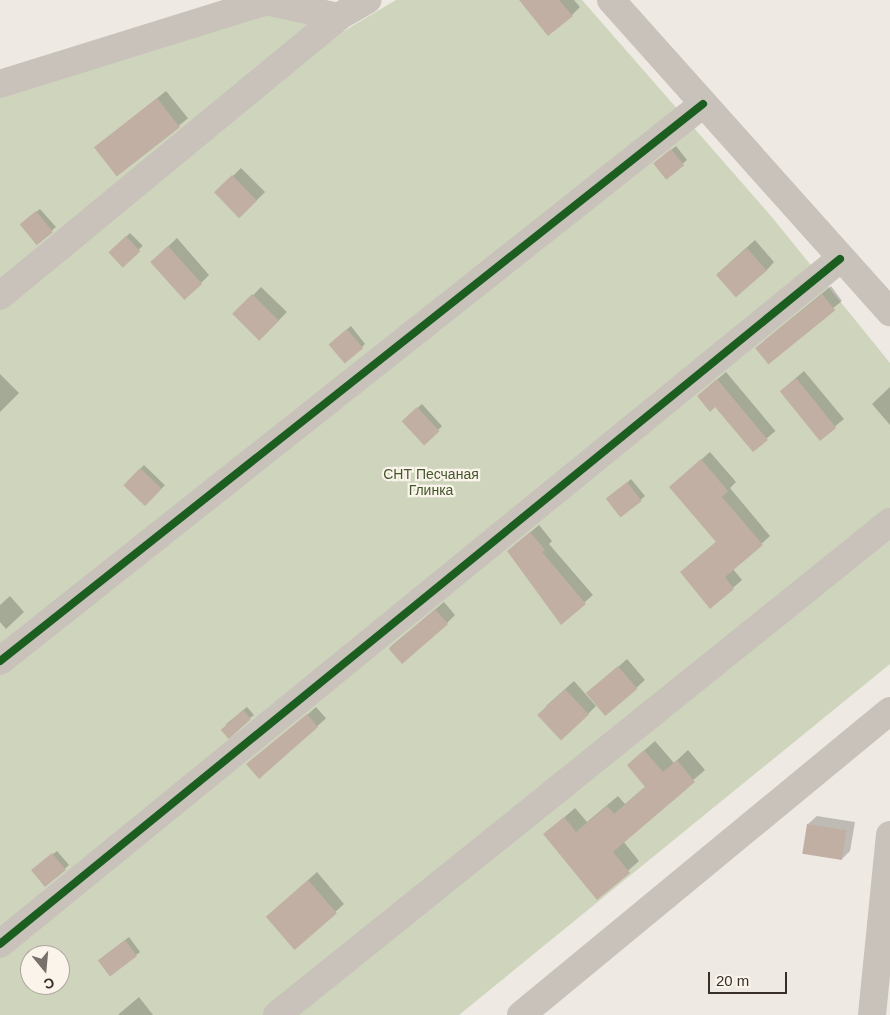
<!DOCTYPE html>
<meta charset="utf-8">
<style>
body{margin:0}
#map{position:relative;width:890px;height:1015px;overflow:hidden;background:#eeeae3;font-family:Arial,sans-serif}
div>[style]{position:absolute}
[style*='--x']{left:calc(var(--x)*1px);top:calc(var(--y)*1px);width:calc(var(--w)*1px);rotate:calc(var(--a)*1deg)}
.green>*{inset:0;background:#ced5bc}
.shadow>*{inset:0;background:#0003;transform-origin:0 0}
.building>*{inset:0;background:#c2afa4;transform-origin:0 0}
.minor>*{height:28px;margin:-14px;padding:0 14px;transform-origin:14px;border-radius:14px;background:#c8c2bb}
.cycleway>*{height:8px;margin:-4px;padding:0 4px;transform-origin:4px;border-radius:4px;background:#1b5e20}
span{translate:-50% -50%;white-space:nowrap;text-align:center;line-height:1.15;-webkit-text-stroke:4.5px #faf4eb;paint-order:stroke}
.park-label{font-size:14px;color:#45582c}
.north{position:absolute;left:20px;top:945px;width:50px;height:50px;box-sizing:border-box;background:#faf4eb;border:1px solid #ada59d;border-radius:50%;rotate:163deg;font-size:14px;font-weight:700;line-height:20px;text-align:center;color:#392f29}
.north::after{content:'';display:block;margin:auto;width:18px;height:22px;background:#78706a;clip-path:polygon(50% 0,100% 100%,50% 72%,0 100%)}
.scale{position:absolute;left:708px;top:972px;width:79px;height:22px;box-sizing:border-box;border:2px solid #392f29;border-top:0;padding-left:6px;font-size:15px;line-height:18px;white-space:nowrap;color:#392f29;-webkit-text-stroke:4px #faf4eb;paint-order:stroke}
</style>
<div id="map">
<div class="green">
<div style="clip-path:polygon(evenodd,396px 0,582px 0,771px 216px,890px 363px,890px 664px,459px 1015px,0 1015px,0 94px,269px 10px,344px 31px,396px 0,30px 955px,60px 955px,60px 985px,30px 985px,30px 955px)"></div>
</div>
<div class="shadow">
<div style="clip-path:polygon(531px 0,574px 0,580px 7px,572px 15px)"></div>
<div style="left:166px;top:91px;width:35px;height:90px;rotate:51deg"></div>
<div style="clip-path:polygon(676px 146px,687px 160px,667px 177px,659px 160px)"></div>
<div style="left:241px;top:168px;width:34px;height:35px;rotate:45deg"></div>
<div style="clip-path:polygon(40px 209px,56px 227px,37px 243px,25px 221px)"></div>
<div style="left:130px;top:233px;width:18px;height:28px;rotate:45deg"></div>
<div style="clip-path:polygon(177px 238px,209px 275px,201px 283px,160px 254px)"></div>
<div style="clip-path:polygon(755px 240px,774px 262px,766px 271px,717px 274px)"></div>
<div style="clip-path:polygon(831px 286px,842px 301px,767px 360px,765px 340px)"></div>
<div style="left:261px;top:287px;width:36px;height:37px;rotate:44deg"></div>
<div style="clip-path:polygon(351px 326px,365px 344px,362px 347px,334px 340px)"></div>
<div style="clip-path:polygon(804px 371px,844px 419px,819px 439px,790px 383px)"></div>
<div style="left:726px;top:372px;width:77px;height:25px;rotate:50deg"></div>
<div style="clip-path:polygon(0 374px,19px 393px,0 412px)"></div>
<div style="clip-path:polygon(890px 387px,890px 425px,872px 404px)"></div>
<div style="left:422px;top:404px;width:30px;height:25px;rotate:48deg"></div>
<div style="clip-path:polygon(710px 452px,736px 482px,730px 488px,770px 536px,733px 569px,742px 580px,711px 607px,681px 572px,717px 541px,679px 479px)"></div>
<div style="left:144px;top:465px;width:29px;height:28px;rotate:44deg"></div>
<div style="clip-path:polygon(631px 479px,645px 496px,622px 516px,612px 496px)"></div>
<div style="clip-path:polygon(539px 525px,552px 541px,549px 544px,593px 595px,561px 623px,508px 551px)"></div>
<div style="clip-path:polygon(10px 596px,24px 612px,6px 629px,0 622px,0 605px)"></div>
<div style="clip-path:polygon(444px 602px,455px 615px,447px 623px,389px 648px)"></div>
<div style="clip-path:polygon(627px 659px,645px 680px,607px 714px,597px 686px)"></div>
<div style="clip-path:polygon(574px 681px,596px 706px,588px 714px,546px 706px)"></div>
<div style="clip-path:polygon(247px 707px,254px 715px,250px 718px,225px 725px)"></div>
<div style="left:316px;top:707px;width:15px;height:89px;rotate:48deg"></div>
<div style="clip-path:polygon(655px 741px,674px 763px,688px 750px,705px 770px,623px 841px,639px 861px,597px 898px,545px 834px,575px 808px,587px 822px,618px 796px,625px 804px,646px 786px,639px 755px)"></div>
<div style="clip-path:polygon(817px 816px,855px 822px,850px 851px,842px 859px,808px 824px)"></div>
<div style="clip-path:polygon(57px 851px,69px 865px,46px 885px,37px 867px)"></div>
<div style="clip-path:polygon(317px 872px,344px 904px,295px 948px,276px 909px)"></div>
<div style="clip-path:polygon(129px 937px,140px 952px,136px 955px,104px 956px)"></div>
<div style="clip-path:polygon(139px 997px,153px 1015px,118px 1015px,120px 1013px)"></div>
</div>
<div class="building">
<div style="clip-path:polygon(519px 0,559px 0,573px 16px,548px 36px)"></div>
<div style="left:157px;top:98px;width:37px;height:80px;rotate:52deg"></div>
<div style="left:671px;top:149px;width:21px;height:23px;rotate:51deg"></div>
<div style="left:232px;top:175px;width:36px;height:25px;rotate:46deg"></div>
<div style="left:36px;top:211px;width:27px;height:21px;rotate:51deg"></div>
<div style="left:126px;top:236px;width:21px;height:24px;rotate:47deg"></div>
<div style="left:168px;top:246px;width:51px;height:24px;rotate:48deg"></div>
<div style="left:747px;top:248px;width:30px;height:41px;rotate:49deg"></div>
<div style="left:252px;top:294px;width:38px;height:28px;rotate:45deg"></div>
<div style="left:822px;top:294px;width:21px;height:86px;rotate:51deg"></div>
<div style="left:347px;top:329px;width:25px;height:24px;rotate:50deg"></div>
<div style="left:796px;top:378px;width:64px;height:21px;rotate:51deg"></div>
<div style="clip-path:polygon(717px 379px,768px 440px,753px 452px,715px 407px,710px 412px,697px 396px)"></div>
<div style="left:417px;top:407px;width:33px;height:21px;rotate:47deg"></div>
<div style="clip-path:polygon(701px 459px,728px 491px,722px 497px,763px 545px,725px 577px,734px 589px,710px 609px,680px 572px,716px 542px,669px 487px)"></div>
<div style="left:140px;top:468px;width:30px;height:24px;rotate:44deg"></div>
<div style="left:627px;top:482px;width:24px;height:27px;rotate:52deg"></div>
<div style="clip-path:polygon(530px 532px,545px 550px,542px 552px,586px 604px,561px 625px,507px 551px)"></div>
<div style="left:435px;top:609px;width:20px;height:61px;rotate:49deg"></div>
<div style="left:618px;top:666px;width:30px;height:42px;rotate:50deg"></div>
<div style="left:565px;top:689px;width:35px;height:38px;rotate:47deg"></div>
<div style="left:243px;top:710px;width:12px;height:30px;rotate:48deg"></div>
<div style="clip-path:polygon(307px 714px,318px 727px,259px 779px,246px 764px)"></div>
<div style="clip-path:polygon(644px 750px,663px 772px,677px 760px,695px 782px,613px 852px,630px 873px,597px 900px,543px 834px,564px 817px,576px 832px,607px 806px,614px 814px,645px 787px,627px 765px)"></div>
<div style="left:807px;top:824px;width:40px;height:30px;rotate:9deg"></div>
<div style="left:52px;top:853px;width:22px;height:27px;rotate:51deg"></div>
<div style="left:308px;top:880px;width:44px;height:56px;rotate:49deg"></div>
<div style="left:125px;top:940px;width:20px;height:34px;rotate:53deg"></div>
</div>
<div class="minor">
<div style="--x:611;--y:0;--w:419;--a:48.2"></div>
<div style="--x:0;--y:84;--w:279;--a:-17.3"></div>
<div style="--x:266;--y:1;--w:74;--a:12.5"></div>
<div style="--x:338;--y:17;--w:34;--a:-30"></div>
<div style="--x:0;--y:296;--w:438;--a:-39.5"></div>
<div style="--x:0;--y:661;--w:897;--a:-38.39"></div>
<div style="--x:0;--y:944;--w:1084;--a:-39.2"></div>
<div style="--x:277;--y:1015;--w:787;--a:-38.81"></div>
<div style="--x:521;--y:1015;--w:478;--a:-39.5"></div>
<div style="--x:872;--y:1015;--w:181;--a:-84.3"></div>
</div>
<div class="cycleway">
<div style="--x:0;--y:661;--w:897;--a:-38.39"></div>
<div style="--x:0;--y:944;--w:1084;--a:-39.2"></div>
</div>
<div class="park-label">
<span style="left:431px;top:482px">СНТ Песчаная<br>Глинка</span>
</div>
<div class="north">С</div>
<div class="scale">20 m</div>
</div>
